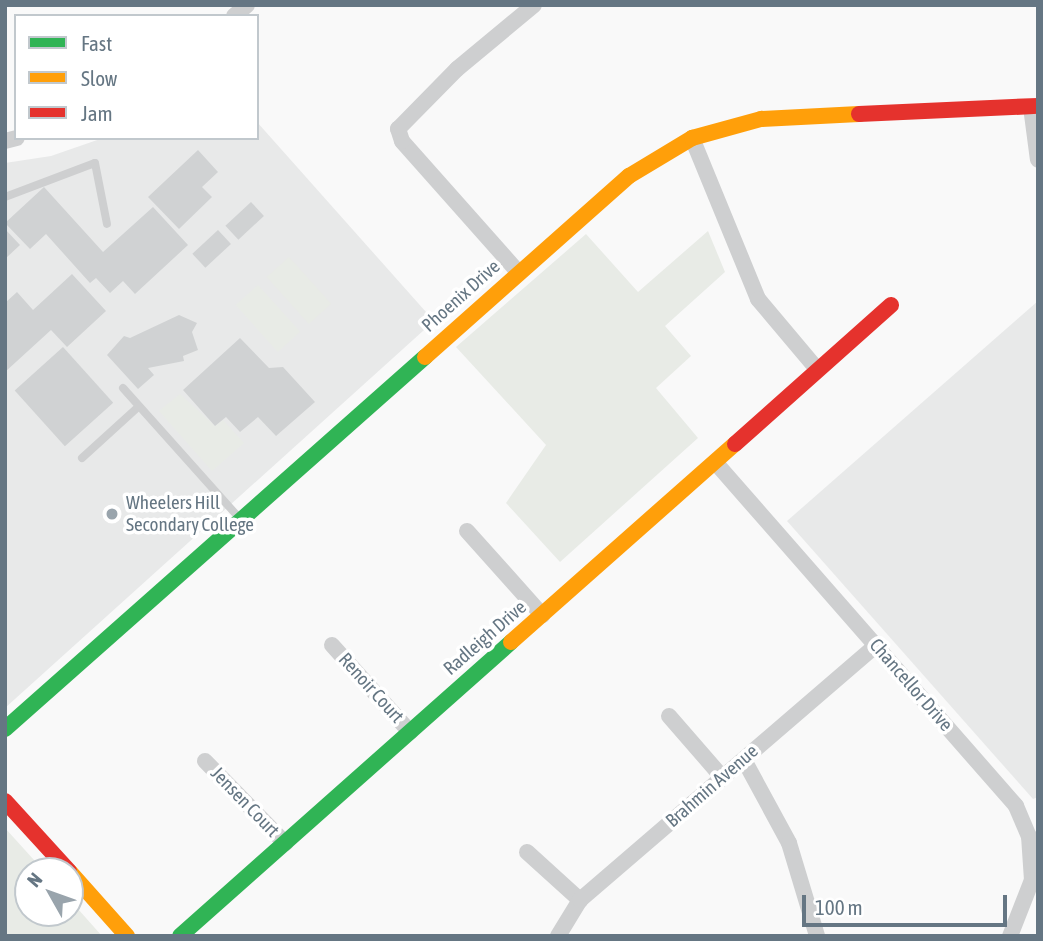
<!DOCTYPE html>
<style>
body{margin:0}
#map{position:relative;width:1043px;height:941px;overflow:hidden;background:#f9f9f9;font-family:"Asap Condensed",sans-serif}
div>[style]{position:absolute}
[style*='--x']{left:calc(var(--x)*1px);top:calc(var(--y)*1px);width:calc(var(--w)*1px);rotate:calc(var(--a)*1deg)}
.built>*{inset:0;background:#e8e9e9}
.green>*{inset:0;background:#e8ebe6;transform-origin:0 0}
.building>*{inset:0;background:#d0d2d3;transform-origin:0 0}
.lane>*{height:8px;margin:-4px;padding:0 4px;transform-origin:4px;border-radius:4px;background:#cecfd0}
.street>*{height:16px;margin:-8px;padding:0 8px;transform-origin:8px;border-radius:8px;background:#cecfd0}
.fast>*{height:16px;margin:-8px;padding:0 8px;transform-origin:8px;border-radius:8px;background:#30b455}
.slow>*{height:16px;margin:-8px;padding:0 8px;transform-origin:8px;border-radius:8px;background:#ff9f0a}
.jam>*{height:16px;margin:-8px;padding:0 8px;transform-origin:8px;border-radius:8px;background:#e5322d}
.dots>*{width:19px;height:19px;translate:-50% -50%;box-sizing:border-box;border:4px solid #fff;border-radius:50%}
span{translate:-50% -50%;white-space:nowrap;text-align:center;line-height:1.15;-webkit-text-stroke:7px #fff;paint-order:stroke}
.street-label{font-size:19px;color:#657683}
.poi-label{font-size:19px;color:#657683}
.left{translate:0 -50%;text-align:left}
.frame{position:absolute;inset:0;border:7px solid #657683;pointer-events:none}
.legend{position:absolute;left:14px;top:14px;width:245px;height:126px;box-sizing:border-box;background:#fff;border:2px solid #c1c8cd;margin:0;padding:9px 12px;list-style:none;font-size:21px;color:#657683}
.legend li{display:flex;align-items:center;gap:14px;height:35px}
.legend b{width:35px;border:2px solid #c1c8cd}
.north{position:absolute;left:14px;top:857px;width:70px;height:70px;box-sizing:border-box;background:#fff;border:2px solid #c1c8cd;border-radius:50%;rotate:310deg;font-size:19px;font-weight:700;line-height:28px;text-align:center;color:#657683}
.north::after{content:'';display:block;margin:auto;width:24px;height:32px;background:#99a4ac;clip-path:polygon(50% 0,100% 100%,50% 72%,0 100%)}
.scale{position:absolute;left:802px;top:895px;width:205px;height:32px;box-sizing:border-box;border:4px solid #657683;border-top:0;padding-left:9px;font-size:21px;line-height:24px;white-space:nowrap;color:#657683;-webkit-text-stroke:5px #fff;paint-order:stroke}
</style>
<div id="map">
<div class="built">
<div style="clip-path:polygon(257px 122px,434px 321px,5px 708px,5px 163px,51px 156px,103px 138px,257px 138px)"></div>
<div style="clip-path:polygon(1038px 301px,1038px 797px,1033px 799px,787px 521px)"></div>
</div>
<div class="green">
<div style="clip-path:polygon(708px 231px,725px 272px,665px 326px,691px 356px,656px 388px,698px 438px,560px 562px,506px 503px,546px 445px,456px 347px,586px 234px,638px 292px)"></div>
<div style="left:289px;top:257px;width:63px;height:30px;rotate:48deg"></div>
<div style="left:258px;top:285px;width:63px;height:30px;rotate:48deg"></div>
<div style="clip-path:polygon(180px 394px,215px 426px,223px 420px,244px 443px,212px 471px,159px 411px)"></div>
<div style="clip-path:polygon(5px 828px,44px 871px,28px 871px,28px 913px,70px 913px,70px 900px,102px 936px,5px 936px)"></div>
</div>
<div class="building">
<div style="clip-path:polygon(198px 150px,218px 172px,202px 187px,212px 197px,179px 229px,148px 197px)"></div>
<div style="clip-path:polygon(44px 187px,103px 252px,153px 207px,188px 245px,135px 294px,123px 281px,110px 293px,96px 278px,90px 283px,46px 234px,30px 249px,5px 223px)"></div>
<div style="left:251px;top:202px;width:19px;height:35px;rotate:47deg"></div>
<div style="clip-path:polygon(5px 229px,20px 245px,5px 259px)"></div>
<div style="left:218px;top:230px;width:19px;height:35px;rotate:47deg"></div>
<div style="clip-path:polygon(72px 274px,106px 311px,67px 347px,51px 330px,5px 372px,5px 303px,17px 292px,33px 310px)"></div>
<div style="clip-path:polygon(179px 315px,197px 323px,192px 332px,198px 350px,183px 356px,184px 361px,148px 368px,154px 375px,138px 389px,107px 355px,124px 336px,130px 338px)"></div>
<div style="clip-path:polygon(240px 338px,269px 368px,283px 367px,315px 402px,276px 436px,258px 417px,240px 432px,226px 417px,215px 426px,183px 390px)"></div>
<div style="left:63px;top:347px;width:75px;height:65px;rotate:48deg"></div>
</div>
<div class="lane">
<div style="--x:5;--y:197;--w:96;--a:-20.7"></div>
<div style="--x:95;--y:163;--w:62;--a:78.9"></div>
<div style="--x:123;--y:388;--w:176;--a:48.2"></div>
<div style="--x:82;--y:458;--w:76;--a:-42.3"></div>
</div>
<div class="street">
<div style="--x:234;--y:16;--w:17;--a:-40"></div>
<div style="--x:1031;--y:107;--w:53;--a:82.5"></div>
<div style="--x:692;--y:138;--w:174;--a:67.7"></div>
<div style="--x:758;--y:299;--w:92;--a:49.9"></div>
<div style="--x:5;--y:141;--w:12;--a:-14"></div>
<div style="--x:519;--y:273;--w:176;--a:-131.6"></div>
<div style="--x:402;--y:141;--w:13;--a:-108"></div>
<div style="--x:398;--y:129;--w:84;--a:-45.5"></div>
<div style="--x:457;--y:69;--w:100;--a:-39.7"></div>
<div style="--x:715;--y:462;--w:457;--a:48.8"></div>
<div style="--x:1016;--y:806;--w:33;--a:67"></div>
<div style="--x:1029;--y:836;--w:44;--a:86.1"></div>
<div style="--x:1032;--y:880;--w:60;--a:111.4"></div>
<div style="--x:467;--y:531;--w:113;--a:48.2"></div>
<div style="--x:332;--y:645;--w:117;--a:48.1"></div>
<div style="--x:669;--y:716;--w:81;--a:49"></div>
<div style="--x:744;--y:760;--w:94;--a:61.5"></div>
<div style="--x:789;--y:843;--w:97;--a:73.2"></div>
<div style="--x:205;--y:761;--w:115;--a:45.7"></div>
<div style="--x:527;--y:852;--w:72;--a:42.2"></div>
<div style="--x:558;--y:936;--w:42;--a:-58.6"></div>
<div style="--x:580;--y:900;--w:391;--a:-40.7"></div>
</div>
<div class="fast">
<div style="--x:5;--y:729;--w:561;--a:-41.53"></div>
<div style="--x:180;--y:936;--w:443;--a:-41.6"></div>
</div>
<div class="slow">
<div style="--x:425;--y:357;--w:273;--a:-41.6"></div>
<div style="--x:629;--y:176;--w:74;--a:-31.1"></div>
<div style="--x:692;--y:138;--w:72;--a:-15.4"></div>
<div style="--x:761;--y:119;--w:98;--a:-2.9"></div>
<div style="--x:511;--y:642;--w:299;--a:-41.5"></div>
<div style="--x:70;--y:872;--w:86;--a:48.3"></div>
</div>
<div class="jam">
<div style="--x:859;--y:114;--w:179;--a:-2.6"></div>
<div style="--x:735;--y:444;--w:209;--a:-41.7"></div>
<div style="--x:5;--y:801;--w:95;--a:47.6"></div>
</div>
<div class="dots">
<div style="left:112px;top:514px;background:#99a4ac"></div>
</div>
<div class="street-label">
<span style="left:461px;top:296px;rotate:-42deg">Phoenix Drive</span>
<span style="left:485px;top:638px;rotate:-41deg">Radleigh Drive</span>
<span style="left:911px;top:685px;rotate:49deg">Chancellor Drive</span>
<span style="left:371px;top:688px;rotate:48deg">Renoir Court</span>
<span style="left:712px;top:786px;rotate:-41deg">Brahmin Avenue</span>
<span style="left:245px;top:802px;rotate:46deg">Jensen Court</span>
</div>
<div class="poi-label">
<span class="left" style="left:126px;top:514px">Wheelers Hill<br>Secondary College</span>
</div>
<div class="frame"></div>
<ul class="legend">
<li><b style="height:9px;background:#30b455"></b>Fast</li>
<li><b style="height:9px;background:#ff9f0a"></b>Slow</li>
<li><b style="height:9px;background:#e5322d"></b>Jam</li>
</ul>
<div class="north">N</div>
<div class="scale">100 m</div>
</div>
